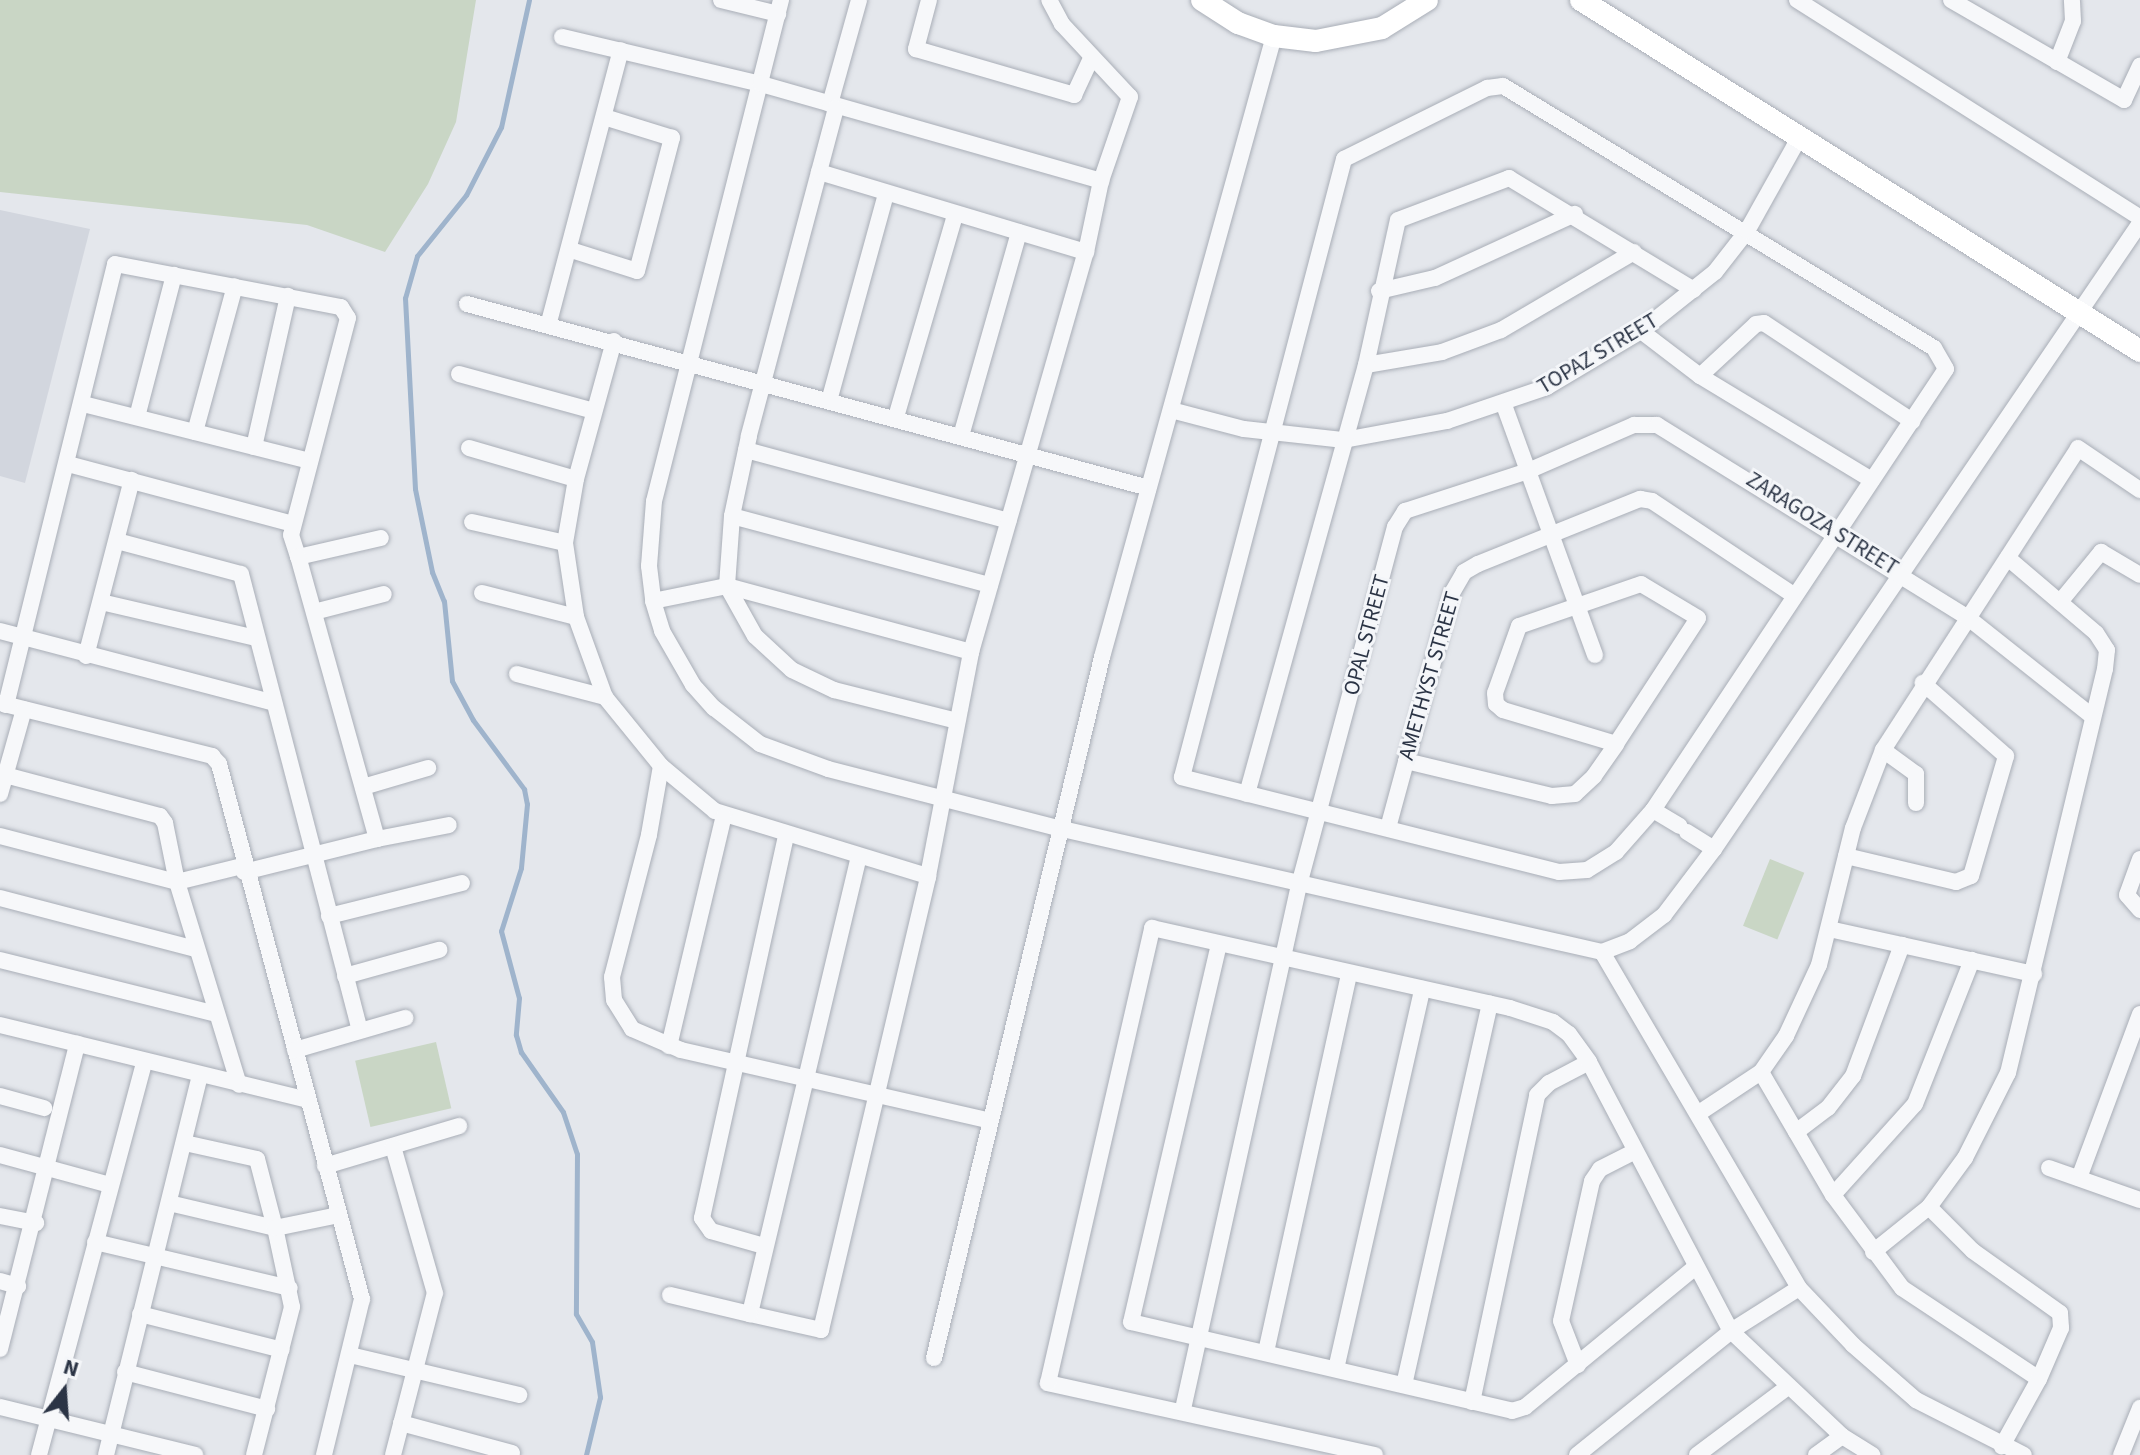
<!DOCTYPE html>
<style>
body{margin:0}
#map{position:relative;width:2140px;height:1455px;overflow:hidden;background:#e4e7ec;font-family:"Source Sans 3",sans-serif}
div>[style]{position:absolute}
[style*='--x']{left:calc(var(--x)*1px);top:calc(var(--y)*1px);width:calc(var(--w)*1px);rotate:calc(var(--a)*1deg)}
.built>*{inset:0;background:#d2d6de}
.green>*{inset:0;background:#c9d6c5;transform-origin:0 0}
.stream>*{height:5px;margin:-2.5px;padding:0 2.5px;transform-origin:2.5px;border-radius:2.5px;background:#9fb4cc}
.roads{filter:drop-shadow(0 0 2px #a9aeb7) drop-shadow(0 0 2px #a9aeb7)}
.street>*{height:16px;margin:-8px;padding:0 8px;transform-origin:8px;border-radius:8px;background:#f7f8fa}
.secondary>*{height:22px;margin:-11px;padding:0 11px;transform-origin:11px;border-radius:11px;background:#fff}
span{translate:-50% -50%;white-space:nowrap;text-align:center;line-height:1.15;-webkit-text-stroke:6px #f4f6f9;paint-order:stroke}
.street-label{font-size:22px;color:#2b3445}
.north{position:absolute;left:24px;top:1351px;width:80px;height:80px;-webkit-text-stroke:6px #f4f6f9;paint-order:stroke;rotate:17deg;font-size:22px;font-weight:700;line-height:32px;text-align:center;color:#2b3445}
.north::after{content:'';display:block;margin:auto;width:28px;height:36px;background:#2b3445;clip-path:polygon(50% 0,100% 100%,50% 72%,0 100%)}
</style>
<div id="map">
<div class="built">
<div style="clip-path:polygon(0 210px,90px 229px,25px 483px,0 476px)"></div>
</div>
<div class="green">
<div style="clip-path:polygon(0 0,476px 0,456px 122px,428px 184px,385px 252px,307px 225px,0 192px)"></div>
<div style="left:1770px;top:859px;width:37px;height:72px;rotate:22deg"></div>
<div style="left:436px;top:1042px;width:68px;height:83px;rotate:77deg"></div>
</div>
<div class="stream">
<div style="--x:529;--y:0;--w:130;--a:102.4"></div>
<div style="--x:501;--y:127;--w:76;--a:117.2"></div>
<div style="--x:466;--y:195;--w:78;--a:128.8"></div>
<div style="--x:417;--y:256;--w:44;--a:105.9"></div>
<div style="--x:405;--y:298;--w:191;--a:87"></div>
<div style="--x:415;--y:489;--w:85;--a:78.4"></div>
<div style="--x:432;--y:572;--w:31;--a:68"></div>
<div style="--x:444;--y:601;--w:80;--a:84.3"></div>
<div style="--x:452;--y:681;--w:44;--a:61.7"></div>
<div style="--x:473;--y:720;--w:86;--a:53.5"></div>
<div style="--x:524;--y:789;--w:15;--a:79"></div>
<div style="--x:527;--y:804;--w:64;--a:95.4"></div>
<div style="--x:521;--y:868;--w:66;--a:107.6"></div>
<div style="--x:501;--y:931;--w:69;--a:75"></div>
<div style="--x:519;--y:998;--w:37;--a:95"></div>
<div style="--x:516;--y:1035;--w:18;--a:74"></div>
<div style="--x:521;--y:1052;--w:73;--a:55"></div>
<div style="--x:563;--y:1112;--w:44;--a:71.6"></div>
<div style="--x:577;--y:1154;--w:160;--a:90.4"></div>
<div style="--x:576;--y:1314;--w:32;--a:60"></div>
<div style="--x:592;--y:1342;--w:56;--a:81.7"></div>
<div style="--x:600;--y:1397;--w:60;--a:103.6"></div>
</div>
<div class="roads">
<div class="street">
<div style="--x:721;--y:0;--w:59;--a:13.8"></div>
<div style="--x:781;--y:0;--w:517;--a:104.22"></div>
<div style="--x:654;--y:501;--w:65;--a:94.4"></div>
<div style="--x:649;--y:566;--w:35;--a:83"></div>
<div style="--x:653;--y:601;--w:31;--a:73"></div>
<div style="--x:662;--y:631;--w:62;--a:60.1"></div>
<div style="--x:693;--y:685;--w:31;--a:48"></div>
<div style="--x:714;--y:708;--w:58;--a:38"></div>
<div style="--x:760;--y:744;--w:72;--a:20.2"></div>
<div style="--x:828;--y:769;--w:237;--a:14.4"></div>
<div style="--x:1058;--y:828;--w:558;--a:12.84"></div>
<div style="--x:1602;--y:952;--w:30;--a:-21"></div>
<div style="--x:1630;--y:941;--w:43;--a:-37.4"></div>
<div style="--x:1664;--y:915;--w:83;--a:-52.9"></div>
<div style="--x:1714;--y:849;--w:757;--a:-55.76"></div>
<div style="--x:929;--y:0;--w:51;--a:104.9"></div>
<div style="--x:916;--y:49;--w:165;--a:16.2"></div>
<div style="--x:1074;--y:95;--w:40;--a:-65"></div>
<div style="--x:1797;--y:0;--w:406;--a:32.4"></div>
<div style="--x:1951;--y:0;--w:200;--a:30"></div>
<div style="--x:2124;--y:100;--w:38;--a:-65"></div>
<div style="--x:562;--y:37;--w:204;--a:13.3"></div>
<div style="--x:761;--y:84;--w:354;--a:15.9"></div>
<div style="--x:2057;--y:62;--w:44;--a:-68.7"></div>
<div style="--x:2073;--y:21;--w:21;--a:-93"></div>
<div style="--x:1503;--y:86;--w:504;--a:31.29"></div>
<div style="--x:1934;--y:348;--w:24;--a:60"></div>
<div style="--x:1946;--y:369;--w:529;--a:123.6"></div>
<div style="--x:1653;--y:810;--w:56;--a:131.4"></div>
<div style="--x:1616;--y:852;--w:34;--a:148"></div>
<div style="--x:1587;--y:870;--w:28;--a:176"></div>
<div style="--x:1559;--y:872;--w:389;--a:-165.9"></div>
<div style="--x:1182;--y:777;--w:639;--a:-75.31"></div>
<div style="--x:1344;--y:159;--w:160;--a:-26.4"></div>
<div style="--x:1487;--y:88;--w:16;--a:-7"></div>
<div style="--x:830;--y:104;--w:108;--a:-74.4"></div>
<div style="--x:836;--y:108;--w:339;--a:104.9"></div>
<div style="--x:749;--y:436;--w:82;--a:102"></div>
<div style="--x:732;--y:516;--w:70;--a:94.1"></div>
<div style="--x:727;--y:586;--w:57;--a:60.8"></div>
<div style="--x:755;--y:636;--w:50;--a:42.6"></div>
<div style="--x:792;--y:670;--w:47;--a:25.5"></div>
<div style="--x:834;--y:690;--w:127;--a:14.1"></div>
<div style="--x:819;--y:172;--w:279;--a:16.7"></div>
<div style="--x:571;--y:250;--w:69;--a:17.7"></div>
<div style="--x:637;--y:271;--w:138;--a:-75.3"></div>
<div style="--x:672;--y:138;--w:71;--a:-162.8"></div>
<div style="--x:1379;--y:291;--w:57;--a:-13.1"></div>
<div style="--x:1435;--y:278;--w:154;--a:-24.6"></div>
<div style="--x:467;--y:304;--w:706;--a:15.1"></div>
<div style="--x:549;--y:322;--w:281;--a:-75.2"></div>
<div style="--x:1641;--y:331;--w:74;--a:37.3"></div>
<div style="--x:1700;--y:376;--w:201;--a:31.2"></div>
<div style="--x:614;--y:341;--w:143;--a:105.4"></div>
<div style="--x:576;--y:479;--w:65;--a:99.8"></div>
<div style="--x:565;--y:543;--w:75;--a:81.5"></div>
<div style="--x:576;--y:617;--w:85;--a:70.1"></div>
<div style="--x:605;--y:697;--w:89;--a:50.9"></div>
<div style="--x:661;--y:766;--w:70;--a:39.8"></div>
<div style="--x:715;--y:811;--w:223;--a:17"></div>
<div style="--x:1366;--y:365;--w:77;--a:-9.7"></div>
<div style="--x:1442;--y:352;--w:63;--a:-20.4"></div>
<div style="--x:1501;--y:330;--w:154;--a:-30.4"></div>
<div style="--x:459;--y:374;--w:140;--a:15.3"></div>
<div style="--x:1700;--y:376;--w:76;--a:-42.9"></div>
<div style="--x:1756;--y:324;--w:8;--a:-7"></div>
<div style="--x:1764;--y:323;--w:178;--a:33.5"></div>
<div style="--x:829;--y:401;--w:215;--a:-74.6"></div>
<div style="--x:83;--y:404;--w:234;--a:14.1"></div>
<div style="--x:1504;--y:405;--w:266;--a:70"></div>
<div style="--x:1171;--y:410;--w:75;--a:14.6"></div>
<div style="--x:1244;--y:429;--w:101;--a:6.3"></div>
<div style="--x:1344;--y:440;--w:105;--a:-10.5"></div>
<div style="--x:1447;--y:421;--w:106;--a:-18.8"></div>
<div style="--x:1547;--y:387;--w:109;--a:-30.8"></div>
<div style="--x:1641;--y:331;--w:95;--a:-38.6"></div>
<div style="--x:1715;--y:272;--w:52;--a:-52"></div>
<div style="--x:1747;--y:231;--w:109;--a:-60.8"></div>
<div style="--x:137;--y:417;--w:147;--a:-75.4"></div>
<div style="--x:896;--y:417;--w:210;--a:-73.7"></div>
<div style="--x:195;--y:432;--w:151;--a:-74.7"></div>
<div style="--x:961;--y:436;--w:212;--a:-74.1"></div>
<div style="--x:254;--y:447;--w:155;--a:-77.3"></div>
<div style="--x:469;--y:448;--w:111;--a:16.2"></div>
<div style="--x:746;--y:450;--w:272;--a:15.1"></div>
<div style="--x:68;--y:464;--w:233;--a:14.9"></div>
<div style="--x:732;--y:516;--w:267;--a:15"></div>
<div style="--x:472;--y:522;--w:95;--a:12.7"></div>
<div style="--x:117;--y:541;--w:128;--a:14.9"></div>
<div style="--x:241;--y:574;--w:471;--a:75.4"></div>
<div style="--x:482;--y:593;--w:97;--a:14.3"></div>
<div style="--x:653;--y:601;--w:76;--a:-11.5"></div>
<div style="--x:727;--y:586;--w:253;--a:15.1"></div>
<div style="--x:101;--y:602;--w:159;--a:13.1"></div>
<div style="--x:2060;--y:602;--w:65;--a:-50.6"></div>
<div style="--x:2101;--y:552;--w:45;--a:30.5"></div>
<div style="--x:314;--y:612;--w:72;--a:-14.4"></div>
<div style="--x:0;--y:631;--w:279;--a:14.7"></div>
<div style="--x:86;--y:656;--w:182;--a:-75.4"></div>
<div style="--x:517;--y:674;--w:91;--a:14.6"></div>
<div style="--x:0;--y:703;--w:219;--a:14"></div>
<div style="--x:212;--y:756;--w:11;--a:49"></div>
<div style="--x:219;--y:764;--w:554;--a:75.04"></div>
<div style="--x:362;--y:1299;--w:161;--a:103.7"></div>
<div style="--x:6;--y:705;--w:454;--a:-76.1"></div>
<div style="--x:115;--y:264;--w:230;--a:10.8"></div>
<div style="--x:341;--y:307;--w:13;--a:58"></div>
<div style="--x:348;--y:318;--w:224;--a:104.7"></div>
<div style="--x:291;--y:535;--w:23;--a:72"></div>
<div style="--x:298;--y:557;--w:85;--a:-12.9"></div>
<div style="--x:1883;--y:750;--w:41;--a:36"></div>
<div style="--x:1916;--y:774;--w:29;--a:90"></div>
<div style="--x:1406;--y:761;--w:150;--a:13.5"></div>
<div style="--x:1552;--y:796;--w:23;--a:-5"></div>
<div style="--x:1575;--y:794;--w:26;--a:-43"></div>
<div style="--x:1594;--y:776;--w:39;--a:-55"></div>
<div style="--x:1616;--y:744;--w:150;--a:-56.9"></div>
<div style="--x:1698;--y:618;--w:66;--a:-149.2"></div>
<div style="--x:1641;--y:584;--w:129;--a:161"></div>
<div style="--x:1519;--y:626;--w:71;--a:109.7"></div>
<div style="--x:1495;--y:693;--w:11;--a:85"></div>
<div style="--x:1496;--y:704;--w:9;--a:41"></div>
<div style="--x:1503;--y:710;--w:118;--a:16.7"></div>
<div style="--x:661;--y:766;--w:70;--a:99.9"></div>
<div style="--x:649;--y:835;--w:147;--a:104.6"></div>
<div style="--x:612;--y:977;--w:23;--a:85"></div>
<div style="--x:614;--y:1000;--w:34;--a:58"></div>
<div style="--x:632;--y:1029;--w:53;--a:23.2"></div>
<div style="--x:681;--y:1050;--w:317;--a:12.9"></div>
<div style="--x:5;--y:775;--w:160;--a:14.8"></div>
<div style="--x:160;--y:816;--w:9;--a:54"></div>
<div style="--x:165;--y:823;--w:60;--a:78.5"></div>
<div style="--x:177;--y:882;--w:212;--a:73"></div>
<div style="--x:363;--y:787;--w:68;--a:-16.3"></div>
<div style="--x:0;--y:794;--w:88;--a:-74.2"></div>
<div style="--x:1247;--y:794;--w:445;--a:-74.5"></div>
<div style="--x:1366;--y:365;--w:148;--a:-77.6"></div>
<div style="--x:1398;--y:220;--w:119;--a:-20.7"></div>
<div style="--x:1509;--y:178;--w:216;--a:31.2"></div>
<div style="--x:1653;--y:810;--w:31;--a:31"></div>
<div style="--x:1388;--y:828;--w:244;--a:-74.8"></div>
<div style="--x:1452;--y:593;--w:24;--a:-60"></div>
<div style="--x:1464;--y:572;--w:16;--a:-30"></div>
<div style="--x:1478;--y:564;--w:175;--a:-21.9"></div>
<div style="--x:1640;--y:499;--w:12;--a:9"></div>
<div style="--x:1652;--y:501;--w:168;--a:33.6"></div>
<div style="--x:1687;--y:832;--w:32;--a:32"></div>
<div style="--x:0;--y:836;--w:183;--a:14.6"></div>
<div style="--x:177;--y:882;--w:67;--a:-13.8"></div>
<div style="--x:377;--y:839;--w:73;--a:-11"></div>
<div style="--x:859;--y:856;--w:471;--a:103.4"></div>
<div style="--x:750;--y:1314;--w:73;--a:12.7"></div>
<div style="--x:821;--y:1330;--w:466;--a:-76.7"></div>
<div style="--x:928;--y:876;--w:228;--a:-79.1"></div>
<div style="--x:971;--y:652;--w:416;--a:-74"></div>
<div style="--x:1086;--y:252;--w:73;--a:-78.1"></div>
<div style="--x:1101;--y:181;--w:89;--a:-71"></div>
<div style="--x:1130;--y:97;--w:100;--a:-133"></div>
<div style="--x:1062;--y:24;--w:27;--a:-118"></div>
<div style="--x:1846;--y:856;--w:113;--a:13.3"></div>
<div style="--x:1956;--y:882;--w:16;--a:-22"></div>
<div style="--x:1971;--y:876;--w:125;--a:-73.7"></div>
<div style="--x:2006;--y:756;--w:111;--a:-138.7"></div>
<div style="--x:2140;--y:859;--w:38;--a:110"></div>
<div style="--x:2127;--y:895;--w:20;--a:49"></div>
<div style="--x:244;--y:872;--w:137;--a:-13.9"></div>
<div style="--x:377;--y:839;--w:293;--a:-105.6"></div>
<div style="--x:0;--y:898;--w:203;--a:14.6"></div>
<div style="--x:329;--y:916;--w:137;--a:-13.9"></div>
<div style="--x:1829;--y:929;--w:210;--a:12.4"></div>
<div style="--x:1219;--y:944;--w:388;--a:103.1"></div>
<div style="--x:1131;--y:1322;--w:391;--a:13.1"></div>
<div style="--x:1512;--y:1411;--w:14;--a:-17"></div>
<div style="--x:1525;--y:1407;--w:219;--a:-39.4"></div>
<div style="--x:1602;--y:952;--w:389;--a:59.6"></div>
<div style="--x:1799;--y:1288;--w:79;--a:46.5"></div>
<div style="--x:1853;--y:1345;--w:84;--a:41.1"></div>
<div style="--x:1916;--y:1400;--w:121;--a:27"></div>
<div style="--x:0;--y:960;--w:223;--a:14"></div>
<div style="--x:345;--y:976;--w:98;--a:-15.5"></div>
<div style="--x:0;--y:1025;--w:316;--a:13.7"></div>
<div style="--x:669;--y:1046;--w:236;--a:-76.6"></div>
<div style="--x:295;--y:1050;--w:115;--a:-16.2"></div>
<div style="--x:1761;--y:1072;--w:143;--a:59.7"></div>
<div style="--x:1833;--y:1195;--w:116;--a:53.4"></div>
<div style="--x:1902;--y:1288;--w:164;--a:33.6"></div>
<div style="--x:0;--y:1096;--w:46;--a:15.3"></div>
<div style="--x:1699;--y:1113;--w:74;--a:-33.5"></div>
<div style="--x:1761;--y:1072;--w:44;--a:-55.2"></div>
<div style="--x:1786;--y:1036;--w:78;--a:-65.1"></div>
<div style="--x:1819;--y:965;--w:141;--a:-76.1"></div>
<div style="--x:1853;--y:828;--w:84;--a:-69"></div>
<div style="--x:1883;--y:750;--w:359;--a:-57.1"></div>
<div style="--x:2078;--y:448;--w:75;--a:34.1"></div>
<div style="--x:1796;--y:1132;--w:40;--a:-37"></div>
<div style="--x:1828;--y:1108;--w:41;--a:-52"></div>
<div style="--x:1853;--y:1076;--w:140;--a:-69.5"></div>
<div style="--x:0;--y:1155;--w:114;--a:15.3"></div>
<div style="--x:325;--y:1166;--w:140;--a:-16.6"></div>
<div style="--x:2049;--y:1168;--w:96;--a:19.4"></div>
<div style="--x:2079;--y:1178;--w:175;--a:-69.6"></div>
<div style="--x:1833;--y:1195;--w:122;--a:-48"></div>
<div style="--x:1915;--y:1104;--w:155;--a:-68.4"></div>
<div style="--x:169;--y:1203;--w:109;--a:13.3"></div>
<div style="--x:275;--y:1228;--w:71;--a:-104.6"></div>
<div style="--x:257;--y:1159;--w:74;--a:-167.5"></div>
<div style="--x:1929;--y:1207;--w:62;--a:45"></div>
<div style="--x:1973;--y:1251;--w:107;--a:35.5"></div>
<div style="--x:2060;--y:1313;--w:15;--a:86"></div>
<div style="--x:2061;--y:1328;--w:56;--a:113.3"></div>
<div style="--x:2039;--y:1379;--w:77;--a:118.9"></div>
<div style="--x:0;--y:1216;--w:37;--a:11"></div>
<div style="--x:95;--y:1242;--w:200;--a:13.3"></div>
<div style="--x:764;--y:1246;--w:55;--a:-164.2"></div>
<div style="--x:711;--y:1231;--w:16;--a:-125"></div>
<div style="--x:702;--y:1218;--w:391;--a:-77.6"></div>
<div style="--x:1873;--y:1252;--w:72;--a:-38.8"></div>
<div style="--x:1929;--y:1207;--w:61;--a:-53.7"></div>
<div style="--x:1965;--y:1158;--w:95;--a:-63.2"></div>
<div style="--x:2008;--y:1073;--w:415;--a:-76.5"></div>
<div style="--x:2105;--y:669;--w:19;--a:-84"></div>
<div style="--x:2107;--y:650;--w:20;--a:-123"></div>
<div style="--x:2096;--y:633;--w:116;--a:-139.6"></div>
<div style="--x:0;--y:1281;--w:19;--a:16"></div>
<div style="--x:670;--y:1295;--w:82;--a:13.4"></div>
<div style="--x:140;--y:1314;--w:146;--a:14.2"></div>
<div style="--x:0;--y:1349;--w:315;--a:-75.8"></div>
<div style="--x:1266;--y:1352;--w:388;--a:-77.6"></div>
<div style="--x:350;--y:1355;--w:174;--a:13.3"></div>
<div style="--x:934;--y:1358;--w:721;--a:-76.52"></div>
<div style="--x:1102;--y:657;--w:644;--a:-74.52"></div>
<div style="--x:1578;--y:1365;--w:47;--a:-111.1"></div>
<div style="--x:1561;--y:1321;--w:143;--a:-77.5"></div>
<div style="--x:1592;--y:1181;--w:14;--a:-56"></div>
<div style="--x:1600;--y:1169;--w:39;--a:-27"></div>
<div style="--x:1336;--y:1369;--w:390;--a:-77.2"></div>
<div style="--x:125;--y:1372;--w:147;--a:14.6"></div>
<div style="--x:1404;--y:1385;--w:391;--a:-77.3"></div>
<div style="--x:1472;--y:1402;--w:314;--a:-78"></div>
<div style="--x:1537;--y:1095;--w:17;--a:-45"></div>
<div style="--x:1549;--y:1083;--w:45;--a:-27.7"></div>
<div style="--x:0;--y:1407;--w:201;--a:13.8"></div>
<div style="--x:1183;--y:1409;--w:537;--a:-77.52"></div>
<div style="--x:1299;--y:885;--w:371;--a:-75"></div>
<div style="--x:1395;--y:527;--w:19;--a:-58"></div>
<div style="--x:1405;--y:511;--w:129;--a:-18"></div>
<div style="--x:1528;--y:471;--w:116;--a:-23.5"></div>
<div style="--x:1634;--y:425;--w:23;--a:0"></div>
<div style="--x:1657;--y:425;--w:365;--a:31.8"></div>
<div style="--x:1967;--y:617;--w:159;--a:38.4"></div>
<div style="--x:401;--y:1423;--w:115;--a:15.1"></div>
<div style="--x:39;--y:1455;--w:407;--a:-75"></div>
<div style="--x:106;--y:1455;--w:390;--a:-76.1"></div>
<div style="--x:254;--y:1455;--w:153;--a:-75.6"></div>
<div style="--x:292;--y:1307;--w:81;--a:-102.1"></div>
<div style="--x:275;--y:1228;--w:65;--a:-11.5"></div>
<div style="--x:393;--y:1455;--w:167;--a:-75.5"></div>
<div style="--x:435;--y:1293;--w:152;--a:-106"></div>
<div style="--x:1375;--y:1455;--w:335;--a:-167.6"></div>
<div style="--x:1048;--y:1383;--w:467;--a:-77.1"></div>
<div style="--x:1152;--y:928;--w:367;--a:12.6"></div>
<div style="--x:1510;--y:1008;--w:45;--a:18"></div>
<div style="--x:1553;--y:1022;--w:20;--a:37"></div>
<div style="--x:1569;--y:1034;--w:34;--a:54"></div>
<div style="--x:1589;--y:1062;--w:304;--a:62.2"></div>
<div style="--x:1731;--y:1331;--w:153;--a:43.4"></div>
<div style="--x:1842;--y:1436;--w:36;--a:32"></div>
<div style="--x:1577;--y:1455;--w:198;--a:-38.8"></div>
<div style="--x:1731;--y:1331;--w:80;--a:-32.3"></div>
<div style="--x:1697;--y:1455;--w:114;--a:-36.8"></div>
<div style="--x:1816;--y:1455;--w:32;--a:-36"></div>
<div style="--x:2121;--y:1455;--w:51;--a:-68"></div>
</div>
<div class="secondary">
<div style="--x:1202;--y:0;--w:43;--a:32.6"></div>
<div style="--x:1238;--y:23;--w:38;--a:20"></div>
<div style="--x:1274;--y:36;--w:42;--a:6.8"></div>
<div style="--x:1316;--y:41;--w:67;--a:-11.1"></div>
<div style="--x:1382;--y:28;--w:53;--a:-31.9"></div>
<div style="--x:1581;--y:0;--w:660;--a:32.12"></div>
</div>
</div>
<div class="street-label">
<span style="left:1598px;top:354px;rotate:-31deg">TOPAZ STREET</span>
<span style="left:1822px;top:524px;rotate:32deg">ZARAGOZA STREET</span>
<span style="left:1367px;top:635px;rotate:-75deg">OPAL STREET</span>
<span style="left:1430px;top:676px;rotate:-74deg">AMETHYST STREET</span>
</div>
<div class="north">N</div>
</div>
